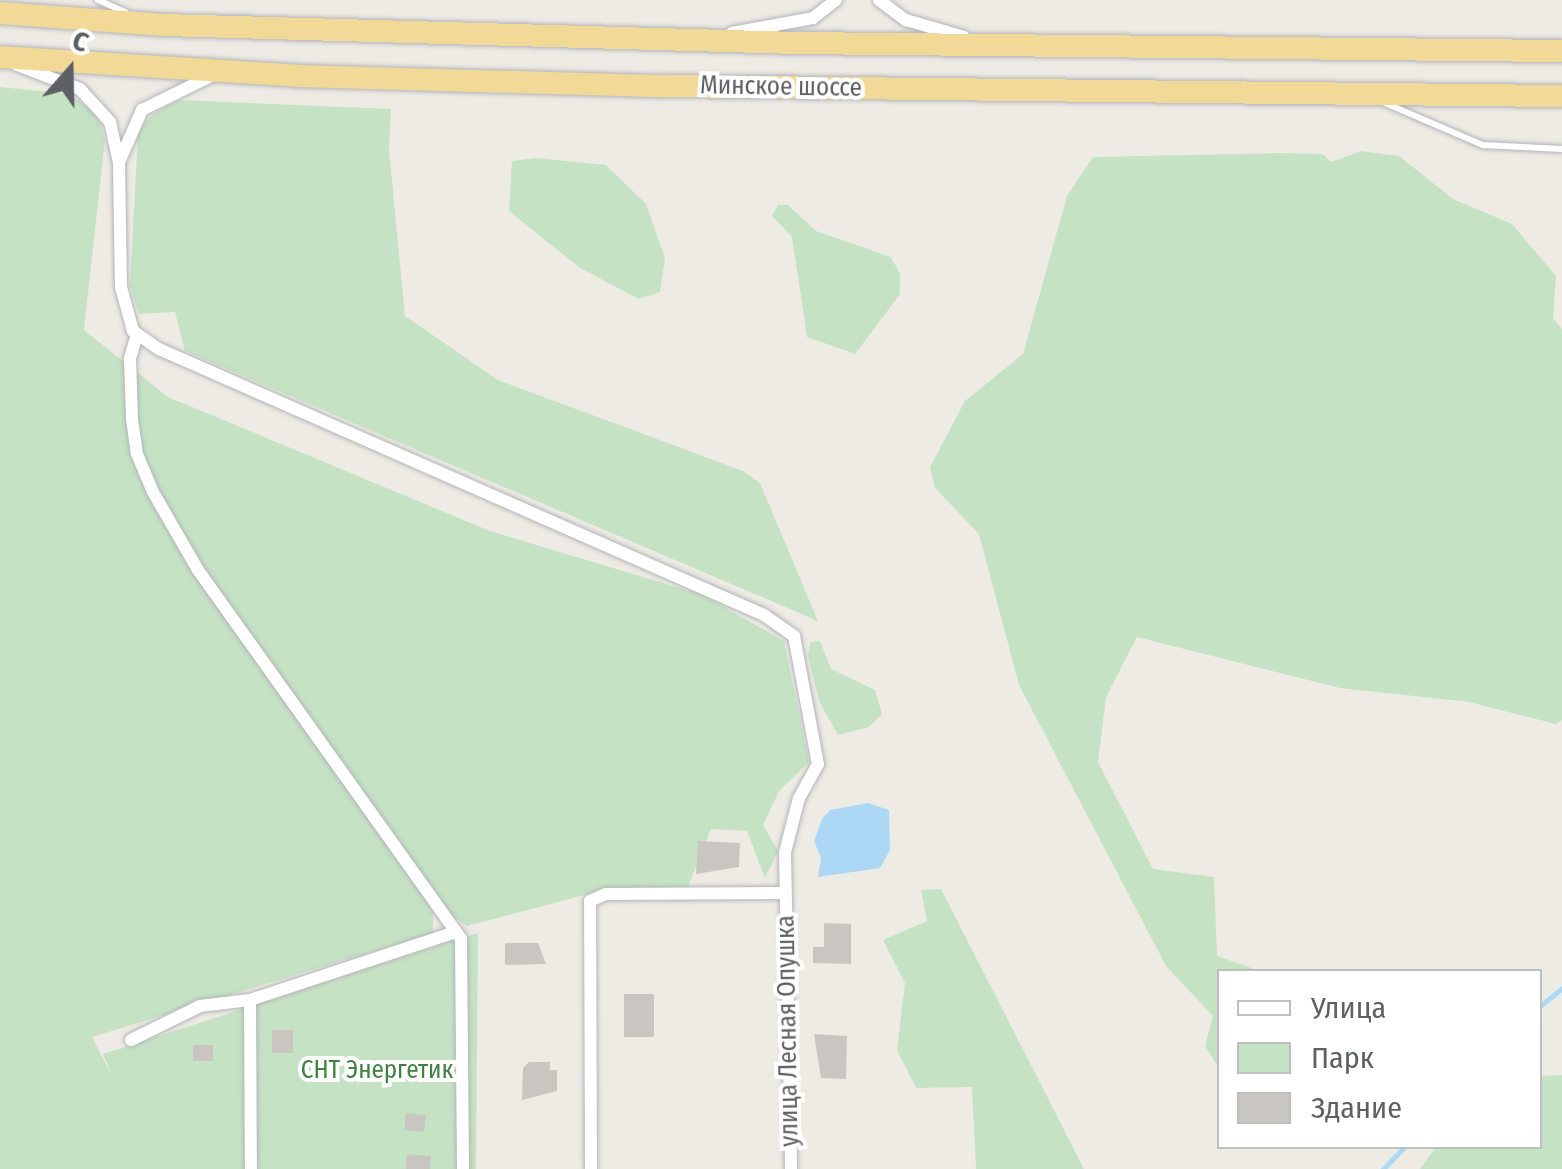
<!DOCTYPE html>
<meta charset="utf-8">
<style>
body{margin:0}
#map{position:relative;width:1562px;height:1169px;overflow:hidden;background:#eeebe5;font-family:"Fira Sans Condensed",sans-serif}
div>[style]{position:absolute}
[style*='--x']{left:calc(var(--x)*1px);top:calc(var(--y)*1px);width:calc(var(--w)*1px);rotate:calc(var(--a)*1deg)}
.green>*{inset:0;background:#c5e3c4}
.water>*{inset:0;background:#acd8f6}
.stream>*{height:5px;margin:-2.5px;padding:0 2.5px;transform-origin:2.5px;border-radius:2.5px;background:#acd8f6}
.building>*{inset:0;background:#c9c6c2;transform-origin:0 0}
.roads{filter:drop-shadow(0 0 2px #b2b5b8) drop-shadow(0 0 2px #b2b5b8)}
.lane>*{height:6px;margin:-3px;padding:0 3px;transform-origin:3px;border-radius:3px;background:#fff}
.street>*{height:12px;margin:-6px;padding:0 6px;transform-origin:6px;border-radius:6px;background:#fff}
.highway>*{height:22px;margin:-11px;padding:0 11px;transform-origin:11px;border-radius:11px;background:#f2d997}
span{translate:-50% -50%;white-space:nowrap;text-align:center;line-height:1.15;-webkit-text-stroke:8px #fff;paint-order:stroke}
.street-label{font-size:25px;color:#5d6064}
.park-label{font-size:25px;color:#3e8140}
.legend{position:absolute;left:1217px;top:969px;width:325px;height:180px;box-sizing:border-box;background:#fff;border:2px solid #bebfc1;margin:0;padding:12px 18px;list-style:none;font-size:30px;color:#5d6064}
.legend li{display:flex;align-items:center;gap:20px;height:50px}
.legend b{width:50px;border:2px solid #bebfc1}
.north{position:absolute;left:20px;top:20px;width:100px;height:100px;-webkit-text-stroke:8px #fff;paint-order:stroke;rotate:20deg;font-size:28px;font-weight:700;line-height:40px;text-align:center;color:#5d6064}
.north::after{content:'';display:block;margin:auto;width:35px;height:45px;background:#5d6064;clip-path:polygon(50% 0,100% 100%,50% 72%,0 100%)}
</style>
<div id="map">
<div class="green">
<div style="clip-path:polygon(0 87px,70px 94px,98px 115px,105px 140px,84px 330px,168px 397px,490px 531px,703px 595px,784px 641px,809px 762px,779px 791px,763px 825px,778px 851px,765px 878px,747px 831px,711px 829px,688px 887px,611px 888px,467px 926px,433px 903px,433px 933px,92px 1037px,113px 1078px,103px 1054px,478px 933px,476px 1169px,0 1169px)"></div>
<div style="clip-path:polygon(178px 100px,391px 109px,389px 150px,405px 316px,498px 380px,743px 471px,760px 483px,818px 621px,185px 351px,175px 312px,139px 314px,130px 286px,138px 133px,149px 117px)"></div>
<div style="clip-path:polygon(1361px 151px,1399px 156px,1453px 199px,1512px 224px,1556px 276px,1553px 318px,1562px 329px,1562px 720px,1556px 724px,1469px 702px,1340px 688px,1137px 637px,1106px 697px,1098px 762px,1153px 869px,1214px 877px,1217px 956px,1260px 971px,1220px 972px,1219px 1068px,1205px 1046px,1213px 1016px,1166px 966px,1019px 685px,979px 534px,935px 488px,930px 467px,965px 401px,1023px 354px,1067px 196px,1093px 157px,1282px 153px,1323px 154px,1331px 162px)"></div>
<div style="clip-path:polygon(536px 158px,606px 165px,646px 204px,665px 258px,660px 292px,639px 299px,580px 268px,509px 211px,512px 161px)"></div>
<div style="clip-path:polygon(778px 205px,788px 205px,816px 231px,891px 257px,900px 274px,900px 294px,855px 354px,807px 337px,792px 237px,772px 216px)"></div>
<div style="clip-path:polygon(820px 641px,831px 669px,875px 690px,882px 714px,869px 727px,838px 735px,819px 701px,808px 656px,810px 642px)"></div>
<div style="clip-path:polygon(941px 889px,1084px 1169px,976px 1169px,972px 1087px,916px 1088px,897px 1050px,905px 983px,883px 940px,927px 921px,921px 890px)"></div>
<div style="clip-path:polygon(1562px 1075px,1562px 1169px,1420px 1169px,1436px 1147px,1540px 1146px,1540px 1076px)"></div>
</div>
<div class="water">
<div style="clip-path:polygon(868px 803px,889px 810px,890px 850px,880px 868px,818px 877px,821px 858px,814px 841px,822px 819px,830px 810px)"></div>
</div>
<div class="stream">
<div style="--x:1540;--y:1006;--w:28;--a:-39"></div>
<div style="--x:1383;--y:1169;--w:32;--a:-46"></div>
</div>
<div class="building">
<div style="clip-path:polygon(698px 841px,740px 843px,739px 867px,696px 874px)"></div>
<div style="clip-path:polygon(824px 923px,851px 924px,851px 964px,813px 963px,813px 947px,824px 947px)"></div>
<div style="clip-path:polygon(505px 943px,538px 943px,546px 964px,505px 965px)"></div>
<div style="left:624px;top:994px;width:30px;height:43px"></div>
<div style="left:272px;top:1030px;width:21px;height:23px"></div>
<div style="clip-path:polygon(814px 1034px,847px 1036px,846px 1079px,821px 1078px)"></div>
<div style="left:193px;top:1045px;width:20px;height:16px"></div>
<div style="clip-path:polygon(529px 1062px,550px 1062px,550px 1070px,557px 1070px,557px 1091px,522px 1100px,523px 1068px)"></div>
<div style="left:406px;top:1113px;width:20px;height:17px;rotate:6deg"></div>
<div style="left:407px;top:1154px;width:24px;height:15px;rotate:5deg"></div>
</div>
<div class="roads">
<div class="lane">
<div style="--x:98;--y:0;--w:30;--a:24"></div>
<div style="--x:1385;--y:103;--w:107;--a:23.2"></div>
<div style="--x:1483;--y:145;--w:79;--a:2.9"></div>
</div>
<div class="street">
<div style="--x:879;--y:0;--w:34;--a:37"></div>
<div style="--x:906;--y:20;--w:60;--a:16.3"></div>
<div style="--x:732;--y:33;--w:82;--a:-10.5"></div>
<div style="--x:813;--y:18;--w:29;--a:-38"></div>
<div style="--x:17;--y:65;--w:67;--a:20.9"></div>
<div style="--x:80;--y:89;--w:45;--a:47.7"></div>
<div style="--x:110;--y:122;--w:42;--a:77.6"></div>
<div style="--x:119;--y:163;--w:124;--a:89.1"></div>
<div style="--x:121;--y:287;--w:46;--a:74.7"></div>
<div style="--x:133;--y:331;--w:32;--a:35"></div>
<div style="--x:159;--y:349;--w:661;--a:23.73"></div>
<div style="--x:764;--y:615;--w:37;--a:35"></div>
<div style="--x:794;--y:636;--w:130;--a:79.4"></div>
<div style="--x:818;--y:764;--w:39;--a:119"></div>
<div style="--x:799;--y:798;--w:56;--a:104.5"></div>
<div style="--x:785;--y:852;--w:317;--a:88.9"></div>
<div style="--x:120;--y:160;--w:55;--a:-66.3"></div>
<div style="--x:142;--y:110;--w:79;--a:-26.2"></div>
<div style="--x:137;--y:334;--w:26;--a:106"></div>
<div style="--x:130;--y:359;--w:60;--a:88.1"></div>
<div style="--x:132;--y:419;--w:35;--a:82"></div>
<div style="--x:137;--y:454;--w:41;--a:67.2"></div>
<div style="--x:153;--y:492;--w:90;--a:60"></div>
<div style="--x:198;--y:570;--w:453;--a:54.5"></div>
<div style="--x:461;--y:939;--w:230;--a:89.5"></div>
<div style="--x:250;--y:1000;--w:169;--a:89.7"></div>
<div style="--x:131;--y:1040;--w:77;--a:-26.2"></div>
<div style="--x:200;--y:1006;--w:50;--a:-6.8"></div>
<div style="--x:250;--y:1000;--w:217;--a:-18.3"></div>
<div style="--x:591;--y:1169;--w:268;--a:-90.2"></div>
<div style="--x:590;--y:901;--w:17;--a:-24"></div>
<div style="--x:606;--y:894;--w:179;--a:-0.3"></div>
</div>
<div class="highway">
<div style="--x:0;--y:13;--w:164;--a:4.2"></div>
<div style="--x:164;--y:25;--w:631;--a:1.63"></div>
<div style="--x:795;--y:43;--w:767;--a:0.6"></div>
<div style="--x:0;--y:57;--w:299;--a:3.6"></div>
<div style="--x:298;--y:76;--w:365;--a:1.6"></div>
<div style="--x:663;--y:86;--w:899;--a:0.64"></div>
</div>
</div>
<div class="street-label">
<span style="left:781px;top:87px;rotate:1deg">Минское шоссе</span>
<span style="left:788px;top:1031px;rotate:-91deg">улица Лесная Опушка</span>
</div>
<div class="park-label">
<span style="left:377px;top:1070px">СНТ Энергетик</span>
</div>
<ul class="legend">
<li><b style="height:12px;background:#fff"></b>Улица</li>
<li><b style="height:28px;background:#c5e3c4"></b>Парк</li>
<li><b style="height:28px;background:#c9c6c2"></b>Здание</li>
</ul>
<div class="north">С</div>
</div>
